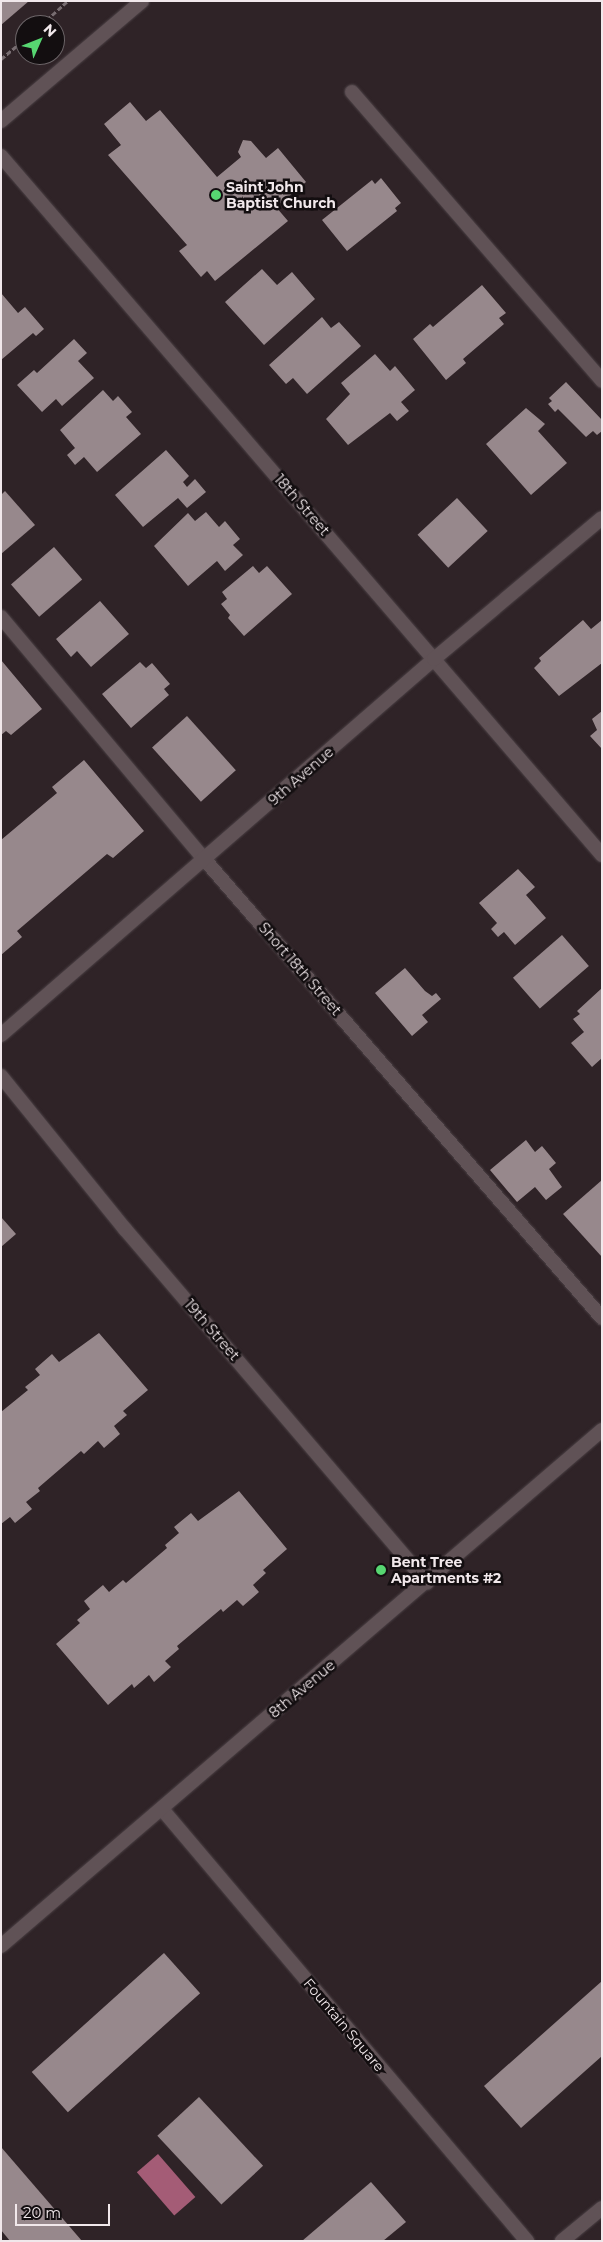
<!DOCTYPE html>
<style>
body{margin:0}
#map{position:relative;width:603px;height:2242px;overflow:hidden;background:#2f2327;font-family:Montserrat,sans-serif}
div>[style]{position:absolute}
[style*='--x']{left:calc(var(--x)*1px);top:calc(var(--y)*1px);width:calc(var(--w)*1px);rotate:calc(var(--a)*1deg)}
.water>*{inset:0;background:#a45c76;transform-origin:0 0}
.building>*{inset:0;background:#97888c;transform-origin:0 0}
.path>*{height:3px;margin-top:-1.5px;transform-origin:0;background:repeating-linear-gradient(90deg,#786d71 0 5px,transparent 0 7.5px)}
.roads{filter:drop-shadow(0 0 1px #4b4145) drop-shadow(0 0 1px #4b4145)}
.service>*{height:14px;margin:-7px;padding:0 7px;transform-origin:7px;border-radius:7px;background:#605256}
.minor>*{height:14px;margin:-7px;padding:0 7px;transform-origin:7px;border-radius:7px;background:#605256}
.secondary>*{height:14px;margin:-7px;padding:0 7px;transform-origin:7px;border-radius:7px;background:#605256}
.dots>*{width:14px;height:14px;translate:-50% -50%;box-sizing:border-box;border:2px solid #130e10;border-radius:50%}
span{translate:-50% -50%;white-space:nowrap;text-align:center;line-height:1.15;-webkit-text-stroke:5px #130e10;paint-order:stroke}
.poi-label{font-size:14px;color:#f1e8eb;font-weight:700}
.left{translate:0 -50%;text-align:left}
.street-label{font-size:14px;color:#f1e8eb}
.frame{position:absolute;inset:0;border:2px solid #f1e8eb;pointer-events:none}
.north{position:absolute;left:15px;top:15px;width:50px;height:50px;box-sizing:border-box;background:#130e10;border:1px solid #6c6568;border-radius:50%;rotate:46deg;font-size:14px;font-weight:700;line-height:20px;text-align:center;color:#f1e8eb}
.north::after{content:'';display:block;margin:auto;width:18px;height:22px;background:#57d671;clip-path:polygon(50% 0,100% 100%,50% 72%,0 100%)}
.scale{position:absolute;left:15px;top:2204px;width:95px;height:22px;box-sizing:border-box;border:2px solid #f1e8eb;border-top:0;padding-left:6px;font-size:15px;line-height:18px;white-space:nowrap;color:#f1e8eb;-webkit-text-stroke:4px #130e10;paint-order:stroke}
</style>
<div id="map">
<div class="water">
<div style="left:158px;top:2154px;width:57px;height:28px;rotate:49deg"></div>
</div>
<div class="building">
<div style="clip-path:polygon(1px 1px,29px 1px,1px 25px)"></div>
<div style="clip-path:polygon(130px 102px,146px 121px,160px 110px,217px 177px,241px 157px,238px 152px,243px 140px,251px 141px,266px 158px,278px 148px,306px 182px,276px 207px,288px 221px,215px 281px,207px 271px,201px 277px,179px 251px,187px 245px,108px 155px,121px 145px,104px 124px)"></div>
<div style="clip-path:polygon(381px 178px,401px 203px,395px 208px,397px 211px,347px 251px,322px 220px,372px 180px,375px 184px)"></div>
<div style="clip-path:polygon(262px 269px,277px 285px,292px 272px,315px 299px,264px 345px,225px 302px)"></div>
<div style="clip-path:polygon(482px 285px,506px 313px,499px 318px,504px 324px,463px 359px,466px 363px,446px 380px,413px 339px,430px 324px,433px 327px)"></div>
<div style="clip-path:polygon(1px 293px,18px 313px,25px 307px,44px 329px,36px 336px,33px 333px,1px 360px)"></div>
<div style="clip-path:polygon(322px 317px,331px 328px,339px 322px,361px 346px,307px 394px,293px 378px,286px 384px,269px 365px)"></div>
<div style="clip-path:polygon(74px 339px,87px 353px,78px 361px,94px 378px,62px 406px,56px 399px,42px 412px,17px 385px,34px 370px,37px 373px)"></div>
<div style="clip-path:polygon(375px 354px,390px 371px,395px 366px,415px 390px,401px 402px,409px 411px,397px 421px,390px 413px,348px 445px,326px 419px,350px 394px,341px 383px)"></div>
<div style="clip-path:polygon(566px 382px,602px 420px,602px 431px,597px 435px,593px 431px,586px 437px,558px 409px,555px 412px,548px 404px,552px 401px,549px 398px)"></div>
<div style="clip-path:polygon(103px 390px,113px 401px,118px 396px,132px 412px,126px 417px,141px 434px,97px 472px,84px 457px,75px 465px,67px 455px,75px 448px,60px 430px)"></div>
<div style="clip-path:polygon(526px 408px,545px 424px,538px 431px,567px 463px,531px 495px,486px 444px)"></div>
<div style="clip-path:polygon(166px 450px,189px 476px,183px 482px,187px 487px,195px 479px,206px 492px,187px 508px,178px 498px,143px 527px,115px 495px)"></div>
<div style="clip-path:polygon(5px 491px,35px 525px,1px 554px,1px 495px)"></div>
<div style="left:457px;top:498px;width:45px;height:54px;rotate:47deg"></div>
<div style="clip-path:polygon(206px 512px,219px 527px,225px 521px,240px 539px,233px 545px,243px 555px,225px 571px,217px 561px,188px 586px,154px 546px,188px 513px,195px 521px)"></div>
<div style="left:54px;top:547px;width:43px;height:57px;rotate:49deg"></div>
<div style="clip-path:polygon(253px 566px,259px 573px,267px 566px,292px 594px,244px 636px,228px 618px,230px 615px,221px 604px,227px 599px,222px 592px)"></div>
<div style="clip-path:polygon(100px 601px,129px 634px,91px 667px,77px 651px,71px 657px,56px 639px)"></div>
<div style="clip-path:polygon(583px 620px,591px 629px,602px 620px,602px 663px,559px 696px,534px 668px,541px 661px,539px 658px)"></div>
<div style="clip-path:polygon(1px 660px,42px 709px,11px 735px,6px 731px,1px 735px)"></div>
<div style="clip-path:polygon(140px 662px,146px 668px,152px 663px,170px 684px,164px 689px,169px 695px,131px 728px,102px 694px)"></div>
<div style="clip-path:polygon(602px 711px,602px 749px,590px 736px,597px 730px,592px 719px)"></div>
<div style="left:187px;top:716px;width:73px;height:47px;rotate:48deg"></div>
<div style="clip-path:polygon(84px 760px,144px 831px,113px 858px,107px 854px,17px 931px,22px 937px,1px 955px,1px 840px,57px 793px,52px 787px)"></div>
<div style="clip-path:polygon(518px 869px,535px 887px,526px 895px,546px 918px,515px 945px,504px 932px,498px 937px,491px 929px,497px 923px,479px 903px)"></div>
<div style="left:562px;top:935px;width:41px;height:65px;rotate:49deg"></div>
<div style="clip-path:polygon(405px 968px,425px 991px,432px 996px,436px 993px,441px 999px,422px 1015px,428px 1022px,412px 1036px,375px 993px)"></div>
<div style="clip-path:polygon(602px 988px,602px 1058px,592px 1067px,571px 1043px,584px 1032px,573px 1019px,580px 1014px,577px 1011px)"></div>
<div style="clip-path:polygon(526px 1140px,535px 1152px,542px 1146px,556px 1163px,549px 1169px,562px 1187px,546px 1200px,535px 1187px,517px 1202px,490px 1170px)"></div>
<div style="clip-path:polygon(602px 1180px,602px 1257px,563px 1214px)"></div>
<div style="clip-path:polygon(1px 1217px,16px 1234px,1px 1247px)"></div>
<div style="clip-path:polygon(99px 1333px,148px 1390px,123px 1411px,127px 1415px,114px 1426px,120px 1434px,104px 1448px,98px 1441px,84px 1454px,81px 1451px,38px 1488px,40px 1491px,26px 1502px,32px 1509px,15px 1523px,10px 1517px,1px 1524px,1px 1412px,28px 1390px,25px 1387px,40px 1375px,35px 1369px,52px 1354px,59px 1362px)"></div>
<div style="clip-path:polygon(239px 1491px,287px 1549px,263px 1570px,266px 1573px,253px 1585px,259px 1592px,243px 1606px,237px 1600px,223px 1612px,221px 1609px,177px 1646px,179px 1649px,165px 1661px,171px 1667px,154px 1682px,149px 1675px,134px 1688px,132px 1684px,108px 1705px,56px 1644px,80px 1623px,77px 1620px,90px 1609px,84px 1601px,103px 1585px,109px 1592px,123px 1580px,126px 1583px,167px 1548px,165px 1545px,179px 1533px,174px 1527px,191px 1513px,198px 1521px)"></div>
<div style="left:164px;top:1953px;width:54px;height:178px;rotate:48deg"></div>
<div style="clip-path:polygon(602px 1981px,602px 2056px,521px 2128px,484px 2086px)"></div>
<div style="left:199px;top:2097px;width:94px;height:57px;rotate:47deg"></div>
<div style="clip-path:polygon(1px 2147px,82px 2241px,10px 2241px,1px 2230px)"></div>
<div style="clip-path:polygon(371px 2182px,406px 2222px,383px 2241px,302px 2241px)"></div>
</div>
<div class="path">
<div style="--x:41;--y:25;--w:36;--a:-42"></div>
<div style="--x:1;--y:59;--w:31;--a:-40"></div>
</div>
<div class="roads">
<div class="service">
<div style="--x:352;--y:92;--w:382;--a:49.1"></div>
<div style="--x:1;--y:617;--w:317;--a:50"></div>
<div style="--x:205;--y:860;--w:606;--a:49.08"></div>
</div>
<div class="minor">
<div style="--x:1;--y:156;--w:922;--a:49.31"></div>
<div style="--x:1;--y:1035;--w:573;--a:-40.97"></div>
<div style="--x:434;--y:659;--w:219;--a:-40"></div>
<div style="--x:1;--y:1076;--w:197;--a:51"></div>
<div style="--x:125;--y:1229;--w:465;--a:49.5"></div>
<div style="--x:162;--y:1809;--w:566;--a:49.81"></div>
<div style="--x:1;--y:1946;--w:792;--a:-40.65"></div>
<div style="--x:562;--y:2241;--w:52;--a:-39.5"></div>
</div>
<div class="secondary">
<div style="--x:1;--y:121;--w:185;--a:-40.4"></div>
</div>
</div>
<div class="dots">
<div style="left:216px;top:195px;background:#57d671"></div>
<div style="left:381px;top:1570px;background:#57d671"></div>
</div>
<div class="poi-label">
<span class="left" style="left:226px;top:195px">Saint John<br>Baptist Church</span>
<span class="left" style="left:391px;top:1570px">Bent Tree<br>Apartments #2</span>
</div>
<div class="street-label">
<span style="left:302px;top:505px;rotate:49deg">18th Street</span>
<span style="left:301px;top:776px;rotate:-41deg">9th Avenue</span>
<span style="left:300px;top:969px;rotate:49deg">Short 18th Street</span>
<span style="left:212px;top:1330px;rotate:49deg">19th Street</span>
<span style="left:302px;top:1689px;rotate:-40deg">8th Avenue</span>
<span style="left:344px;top:2025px;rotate:50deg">Fountain Square</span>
</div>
<div class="frame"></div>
<div class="north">N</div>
<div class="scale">20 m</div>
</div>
